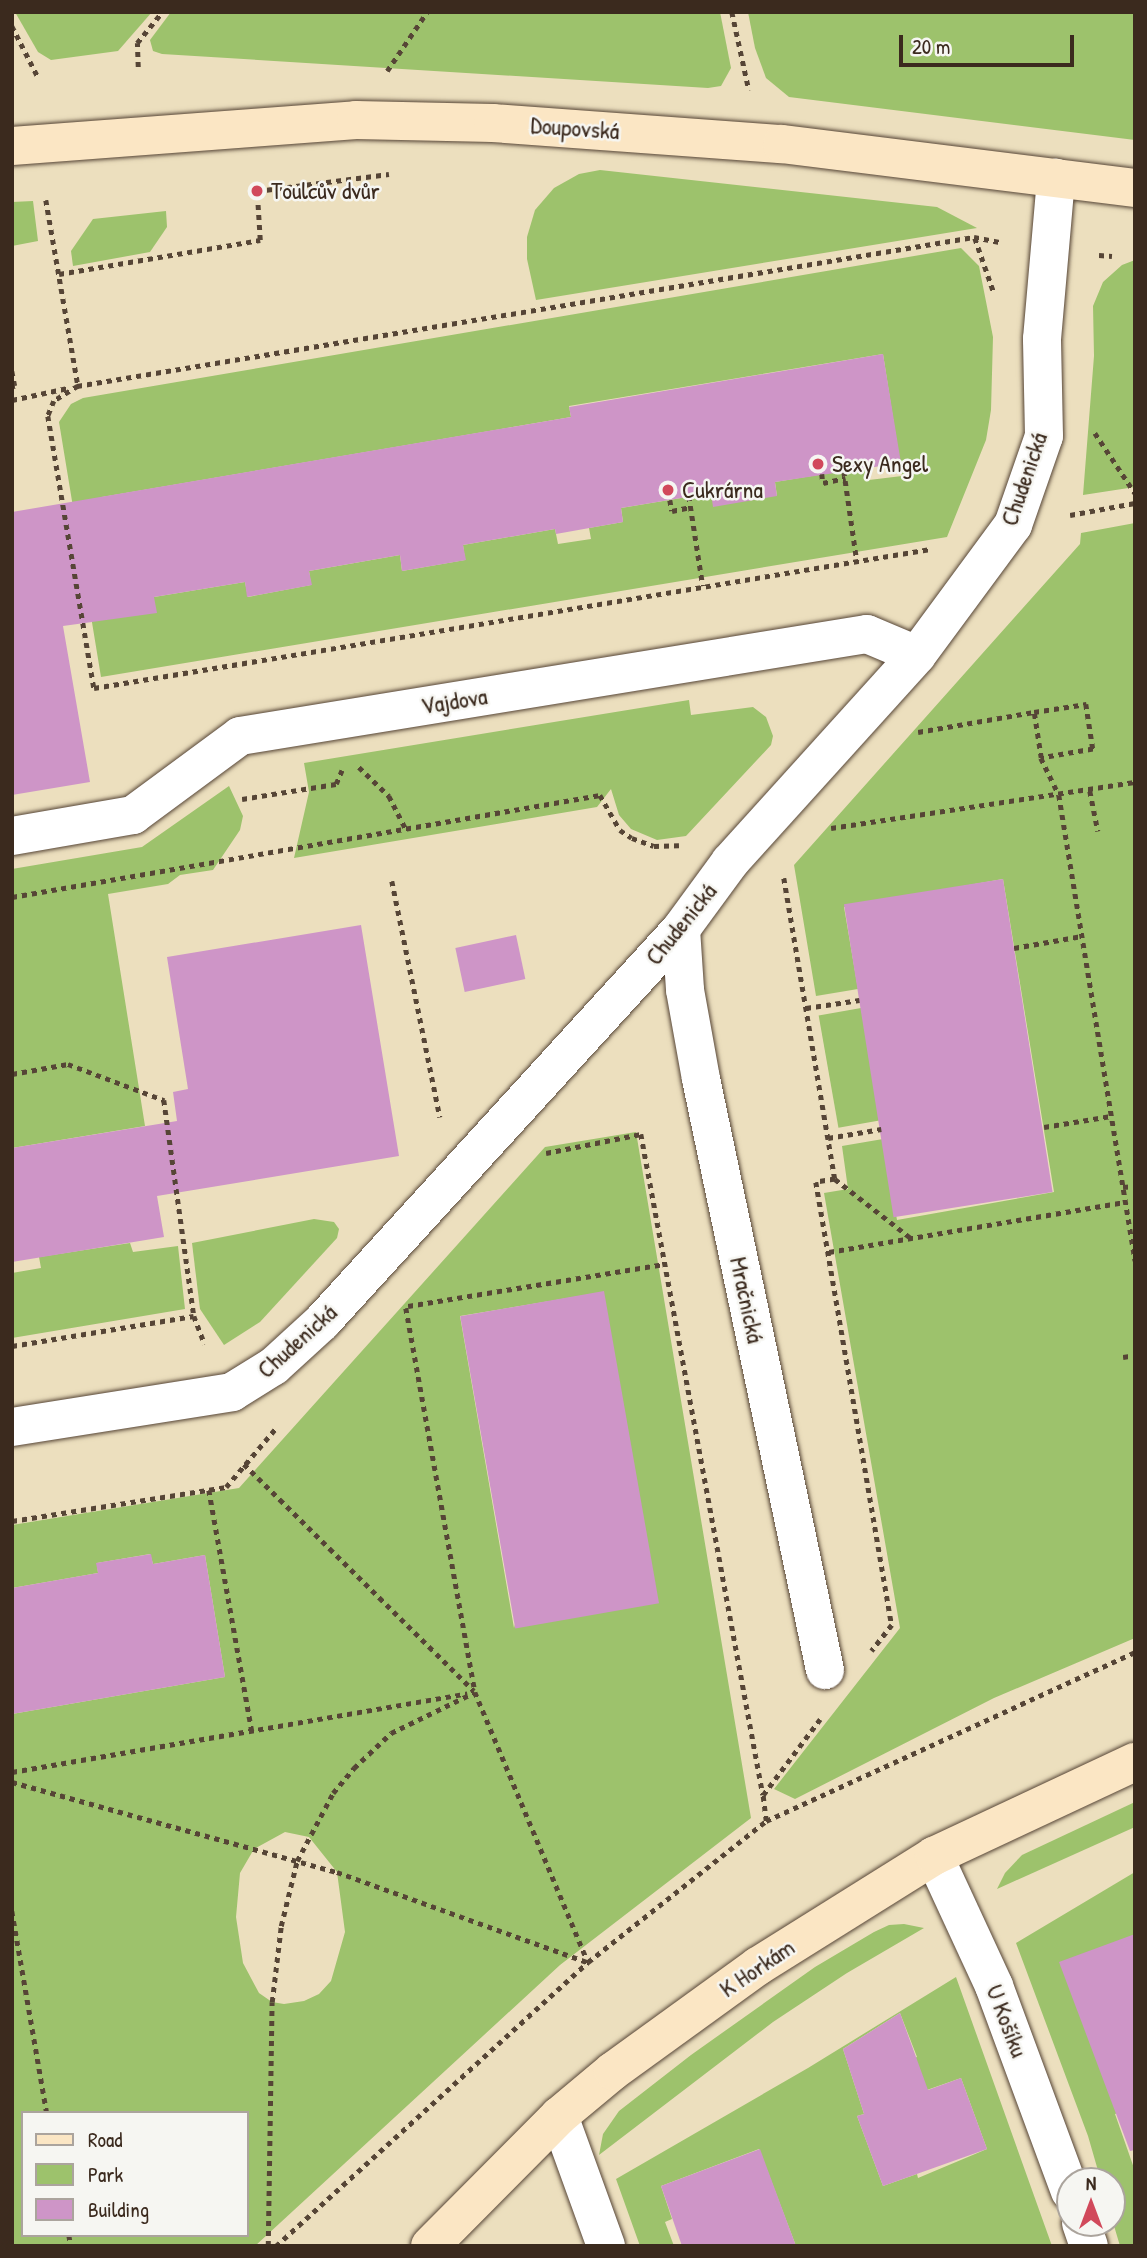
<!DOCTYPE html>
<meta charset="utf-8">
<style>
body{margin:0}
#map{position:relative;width:1147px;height:2258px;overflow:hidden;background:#ecdfbe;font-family:"Patrick Hand",sans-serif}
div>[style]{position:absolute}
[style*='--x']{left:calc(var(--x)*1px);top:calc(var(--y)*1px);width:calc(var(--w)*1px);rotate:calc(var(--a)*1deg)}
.green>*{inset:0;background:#9dc26c;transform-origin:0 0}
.building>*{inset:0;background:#ce95c7;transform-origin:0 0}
.path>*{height:4.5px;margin-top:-2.25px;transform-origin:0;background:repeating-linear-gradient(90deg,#564536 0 5px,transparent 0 10px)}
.roads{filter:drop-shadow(0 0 2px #564536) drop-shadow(0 0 2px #564536)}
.street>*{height:38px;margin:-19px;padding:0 19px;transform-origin:19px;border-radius:19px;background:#fff}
.secondary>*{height:38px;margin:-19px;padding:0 19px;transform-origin:19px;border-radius:19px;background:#fbe6c4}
.dots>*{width:19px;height:19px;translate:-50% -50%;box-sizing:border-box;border:4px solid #f6f6f2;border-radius:50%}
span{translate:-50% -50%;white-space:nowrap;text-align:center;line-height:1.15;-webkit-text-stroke:5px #f6f6f2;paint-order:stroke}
.street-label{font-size:24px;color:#3b2a1e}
.poi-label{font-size:24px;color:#3b2a1e}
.left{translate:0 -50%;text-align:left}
.frame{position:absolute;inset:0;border:14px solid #3b2a1e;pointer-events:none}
.legend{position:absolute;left:21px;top:2111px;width:228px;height:126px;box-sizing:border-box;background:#f6f6f2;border:2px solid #aba49d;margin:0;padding:9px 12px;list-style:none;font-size:21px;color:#3b2a1e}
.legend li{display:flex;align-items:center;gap:14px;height:35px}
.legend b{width:35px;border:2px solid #aba49d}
.north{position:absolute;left:1056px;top:2167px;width:70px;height:70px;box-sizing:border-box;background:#f6f6f2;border:2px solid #aba49d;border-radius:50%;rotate:0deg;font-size:19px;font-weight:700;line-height:28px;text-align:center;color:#3b2a1e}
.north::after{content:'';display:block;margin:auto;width:24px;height:32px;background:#d1495b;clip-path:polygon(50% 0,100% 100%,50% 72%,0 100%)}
.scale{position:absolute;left:899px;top:35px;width:175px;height:32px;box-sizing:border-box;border:4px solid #3b2a1e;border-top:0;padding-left:9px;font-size:21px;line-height:24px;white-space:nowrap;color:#3b2a1e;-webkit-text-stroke:5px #f6f6f2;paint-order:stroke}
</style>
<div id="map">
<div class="green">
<div style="clip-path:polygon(15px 12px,152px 12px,118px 51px,51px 60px,38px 52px)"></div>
<div style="clip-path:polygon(171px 12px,720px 12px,731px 68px,721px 86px,708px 88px,162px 54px,153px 51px,150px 40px)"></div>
<div style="clip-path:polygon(748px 12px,1135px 12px,1135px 140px,789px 97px,766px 78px,755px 48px)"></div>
<div style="clip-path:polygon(600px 170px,937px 207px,977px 228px,536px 300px,527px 259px,527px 237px,535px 210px,554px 188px,579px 174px)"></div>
<div style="clip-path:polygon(33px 201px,38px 241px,12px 246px,12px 202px)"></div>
<div style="clip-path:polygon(166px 211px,167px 227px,150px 252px,73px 266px,71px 251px,93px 219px)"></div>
<div style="clip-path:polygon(evenodd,961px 248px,979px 266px,993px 337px,991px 410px,986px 440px,947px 537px,101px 677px,59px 422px,71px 404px,83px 398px,961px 248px,883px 354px,902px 476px,869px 480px,866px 467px,775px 482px,777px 496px,711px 493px,621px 508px,623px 522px,589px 528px,591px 539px,558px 544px,555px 529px,463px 545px,465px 560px,402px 571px,400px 555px,309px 571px,311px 585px,248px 597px,245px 582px,154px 597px,102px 497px,571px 417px,569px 406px,883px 354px)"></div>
<div style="clip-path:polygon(1135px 260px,1135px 487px,1083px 495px,1094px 356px,1093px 306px,1103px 282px,1122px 265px)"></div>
<div style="clip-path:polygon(1135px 523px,1135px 1638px,994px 1698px,795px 1799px,774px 1789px,900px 1628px,824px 1193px,848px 1189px,842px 1146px,883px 1139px,897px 1220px,1054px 1192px,1003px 879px,844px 907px,858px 989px,816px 996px,794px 865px,1080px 544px,1081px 533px)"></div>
<div style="clip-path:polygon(689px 700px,691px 715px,753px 707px,766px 717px,773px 736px,771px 745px,686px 836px,657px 840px,631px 829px,619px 815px,611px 789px,597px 807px,294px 858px,309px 792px,304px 763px)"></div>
<div style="clip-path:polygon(229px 786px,243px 816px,240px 830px,213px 870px,180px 875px,168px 884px,108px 894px,145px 1126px,12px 1148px,12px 869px,142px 847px)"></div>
<div style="left:861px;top:1008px;width:114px;height:43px;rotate:80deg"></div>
<div style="clip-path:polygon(evenodd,636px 1132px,751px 1818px,560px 1965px,255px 2246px,12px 2246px,12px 1714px,225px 1677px,205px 1555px,153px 1564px,150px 1554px,97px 1563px,98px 1573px,12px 1588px,12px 1525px,239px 1488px,545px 1147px,636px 1132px,604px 1292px,514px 1628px,460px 1316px,604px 1292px,636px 1132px,285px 1832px,309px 1837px,337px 1872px,345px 1932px,331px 1981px,319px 1994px,304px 2001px,284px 2004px,272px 2002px,259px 1993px,243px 1963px,236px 1917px,240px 1873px,254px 1849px,285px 1832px,636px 1132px,23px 2113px,247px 2113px,247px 2235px,23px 2235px,23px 2113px)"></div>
<div style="clip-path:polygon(314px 1219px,334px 1222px,339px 1229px,337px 1238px,260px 1322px,224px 1345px,200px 1309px,192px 1243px)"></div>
<div style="clip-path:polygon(130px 1243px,133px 1252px,178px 1246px,185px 1309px,12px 1338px,12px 1273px,41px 1268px,39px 1257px)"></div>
<div style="clip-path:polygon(1135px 1802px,1135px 1827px,997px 1889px,1005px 1873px,1022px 1855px)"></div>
<div style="clip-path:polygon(1135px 1872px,1135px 2107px,1115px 2114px,1135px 2171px,1135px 2246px,1120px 2246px,1112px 2219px,1112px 2181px,1101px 2181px,1088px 2136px,1016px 1943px)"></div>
<div style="clip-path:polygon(904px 1924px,924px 1928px,847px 1973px,773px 2022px,599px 2155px,603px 2134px,619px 2111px,691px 2055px,815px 1967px,874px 1932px,889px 1925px)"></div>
<div style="clip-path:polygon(evenodd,956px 1977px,1052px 2246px,796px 2246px,759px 2149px,661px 2186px,672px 2219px,665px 2222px,674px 2246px,640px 2246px,616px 2179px,808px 2068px,956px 1977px,900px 2013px,917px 2057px,876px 2072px,887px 2104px,961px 2078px,987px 2149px,918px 2178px,917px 2174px,883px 2186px,857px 2116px,864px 2114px,843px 2049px,900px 2013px)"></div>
</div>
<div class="building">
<div style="clip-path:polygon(883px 354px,901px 463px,775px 482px,777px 496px,713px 507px,711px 493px,621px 508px,623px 522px,556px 534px,555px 529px,463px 545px,466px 560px,402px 571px,400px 555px,309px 571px,312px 585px,247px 597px,245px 582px,154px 597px,157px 613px,63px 626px,90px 782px,12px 795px,12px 512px,571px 417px,569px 407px)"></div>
<div style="left:1003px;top:879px;width:317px;height:161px;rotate:81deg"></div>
<div style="clip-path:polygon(361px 925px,399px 1156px,157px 1196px,164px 1237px,12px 1262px,12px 1148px,177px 1121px,173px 1092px,188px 1089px,167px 957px)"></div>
<div style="left:516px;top:935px;width:45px;height:62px;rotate:78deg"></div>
<div style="left:604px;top:1291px;width:317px;height:146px;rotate:80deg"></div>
<div style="clip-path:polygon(151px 1554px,153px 1564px,205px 1555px,225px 1677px,12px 1714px,12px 1588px,98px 1573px,96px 1563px)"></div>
<div style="clip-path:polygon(1135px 1934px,1135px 2150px,1130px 2151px,1059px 1962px)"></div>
<div style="clip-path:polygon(900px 2013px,928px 2090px,961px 2078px,987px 2149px,883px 2186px,857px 2116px,864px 2114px,843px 2049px)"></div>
<div style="clip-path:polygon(760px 2149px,796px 2246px,682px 2246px,661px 2186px)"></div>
</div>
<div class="path">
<div style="--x:732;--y:12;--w:80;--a:77.7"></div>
<div style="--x:12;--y:26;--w:59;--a:63"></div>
<div style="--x:138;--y:67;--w:24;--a:-92"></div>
<div style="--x:137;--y:43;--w:40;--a:-51"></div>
<div style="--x:387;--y:71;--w:71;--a:-55.9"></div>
<div style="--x:46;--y:200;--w:189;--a:80.2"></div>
<div style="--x:78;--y:386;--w:28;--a:148"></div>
<div style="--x:54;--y:401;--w:16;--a:112"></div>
<div style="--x:48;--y:416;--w:276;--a:80.4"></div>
<div style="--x:94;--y:688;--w:848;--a:-9.43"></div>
<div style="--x:975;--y:238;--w:58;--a:70.9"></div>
<div style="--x:1099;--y:255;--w:13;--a:4"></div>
<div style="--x:59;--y:274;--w:204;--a:-9.6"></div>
<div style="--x:260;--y:240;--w:49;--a:-93.5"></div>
<div style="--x:257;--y:191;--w:133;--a:-7.3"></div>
<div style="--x:12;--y:371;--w:15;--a:79"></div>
<div style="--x:15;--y:386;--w:3;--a:162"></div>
<div style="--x:77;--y:386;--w:909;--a:-9.43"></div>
<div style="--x:974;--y:237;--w:26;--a:11"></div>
<div style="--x:12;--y:400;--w:57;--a:-12.1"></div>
<div style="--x:1095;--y:433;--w:72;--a:56.3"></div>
<div style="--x:844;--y:471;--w:91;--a:81.8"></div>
<div style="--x:822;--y:474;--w:9;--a:84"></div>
<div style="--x:823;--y:483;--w:23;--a:-13"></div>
<div style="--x:689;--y:496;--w:91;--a:81.2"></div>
<div style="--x:670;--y:500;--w:11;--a:80"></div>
<div style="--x:672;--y:511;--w:19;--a:-12"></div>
<div style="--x:1070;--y:515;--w:66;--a:-10.5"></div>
<div style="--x:918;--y:732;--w:118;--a:-9.8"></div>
<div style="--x:1034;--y:712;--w:53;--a:-8.7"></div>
<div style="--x:1086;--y:704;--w:46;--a:81.2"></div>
<div style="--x:1093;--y:749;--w:53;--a:170.2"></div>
<div style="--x:1041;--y:758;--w:47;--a:-98.7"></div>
<div style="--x:1041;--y:758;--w:41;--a:64.1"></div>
<div style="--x:1059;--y:795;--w:472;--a:80.7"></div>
<div style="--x:359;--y:767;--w:42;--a:44"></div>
<div style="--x:389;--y:796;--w:38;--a:63"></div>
<div style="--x:1090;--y:791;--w:41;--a:78.7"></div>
<div style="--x:242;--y:799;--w:95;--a:-9.1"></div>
<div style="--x:336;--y:784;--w:15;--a:-67"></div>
<div style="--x:831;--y:828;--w:307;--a:-8.6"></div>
<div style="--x:784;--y:878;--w:305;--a:80.4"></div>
<div style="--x:835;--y:1179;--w:19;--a:171"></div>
<div style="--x:816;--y:1182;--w:449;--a:80.3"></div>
<div style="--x:892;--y:1625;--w:33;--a:128"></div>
<div style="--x:392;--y:881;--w:241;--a:78.5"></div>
<div style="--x:12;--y:897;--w:597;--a:-9.84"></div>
<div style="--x:600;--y:795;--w:40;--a:60.3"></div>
<div style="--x:620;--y:830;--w:14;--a:34"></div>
<div style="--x:632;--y:838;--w:23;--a:20"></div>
<div style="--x:654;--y:846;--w:25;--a:-2"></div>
<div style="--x:1014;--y:948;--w:69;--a:-10"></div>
<div style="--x:806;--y:1008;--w:54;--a:-8.6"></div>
<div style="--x:12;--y:1074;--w:57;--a:-10.1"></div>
<div style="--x:68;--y:1064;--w:103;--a:20.6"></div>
<div style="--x:164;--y:1100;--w:218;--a:82.1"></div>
<div style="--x:194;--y:1316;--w:30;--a:69"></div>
<div style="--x:1044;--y:1127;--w:68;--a:-9.3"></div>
<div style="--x:828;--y:1138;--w:54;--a:-9.6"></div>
<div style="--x:546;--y:1153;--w:97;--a:-11.3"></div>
<div style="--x:641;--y:1134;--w:672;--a:79.54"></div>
<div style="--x:835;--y:1179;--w:98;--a:37.9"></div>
<div style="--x:1123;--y:1187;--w:12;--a:-5"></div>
<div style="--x:829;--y:1252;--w:300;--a:-9.6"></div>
<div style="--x:408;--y:1306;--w:260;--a:-9.3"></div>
<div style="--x:406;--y:1308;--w:390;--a:79.8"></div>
<div style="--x:475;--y:1692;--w:293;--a:67.3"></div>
<div style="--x:12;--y:1346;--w:184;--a:-9.4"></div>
<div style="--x:1123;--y:1357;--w:12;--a:-9"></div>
<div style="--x:244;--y:1464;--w:323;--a:44.6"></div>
<div style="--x:209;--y:1490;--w:245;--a:79.9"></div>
<div style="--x:12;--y:1521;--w:217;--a:-9"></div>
<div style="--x:226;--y:1487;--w:77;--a:-49.7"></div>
<div style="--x:12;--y:1772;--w:462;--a:-9.8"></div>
<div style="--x:12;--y:1782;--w:337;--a:15.5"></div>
<div style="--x:337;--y:1872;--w:266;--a:19.8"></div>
<div style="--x:766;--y:1821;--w:26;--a:-97"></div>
<div style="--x:763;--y:1795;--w:95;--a:-53.1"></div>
<div style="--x:12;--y:1911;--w:205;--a:80.2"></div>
<div style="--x:69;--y:2235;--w:11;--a:80"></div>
<div style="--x:268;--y:2246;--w:244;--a:-89.1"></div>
<div style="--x:272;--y:2002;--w:77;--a:-83.2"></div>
<div style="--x:281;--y:1926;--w:67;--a:-76.2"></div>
<div style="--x:297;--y:1861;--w:77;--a:-62.1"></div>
<div style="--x:333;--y:1793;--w:33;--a:-50"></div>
<div style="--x:354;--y:1768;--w:51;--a:-43.4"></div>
<div style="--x:391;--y:1733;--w:93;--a:-26"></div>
<div style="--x:276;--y:2246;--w:422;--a:-42.3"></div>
<div style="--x:588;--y:1962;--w:227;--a:-38.4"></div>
<div style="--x:766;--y:1821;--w:406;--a:-24.6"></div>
</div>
<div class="roads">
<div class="street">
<div style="--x:12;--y:836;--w:123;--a:-9.8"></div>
<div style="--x:133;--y:815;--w:133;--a:-36.4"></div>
<div style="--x:240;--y:736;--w:635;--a:-9.24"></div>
<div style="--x:867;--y:634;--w:54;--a:22.8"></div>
<div style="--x:681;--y:929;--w:61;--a:86.2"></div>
<div style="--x:685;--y:990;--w:90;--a:79.8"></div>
<div style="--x:701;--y:1079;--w:604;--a:78.15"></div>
<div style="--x:12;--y:1427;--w:223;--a:-9"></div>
<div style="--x:232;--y:1392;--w:49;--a:-31.8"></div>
<div style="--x:274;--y:1366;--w:65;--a:-42.5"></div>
<div style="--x:322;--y:1322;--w:532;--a:-47.59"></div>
<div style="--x:681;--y:929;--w:83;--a:-53.8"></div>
<div style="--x:730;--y:862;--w:279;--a:-47.9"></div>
<div style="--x:917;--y:655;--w:162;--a:-53.6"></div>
<div style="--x:1013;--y:525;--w:94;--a:-70.8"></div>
<div style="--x:1044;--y:436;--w:97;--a:-91.2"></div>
<div style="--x:1042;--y:339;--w:162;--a:-85"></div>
<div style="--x:934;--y:1856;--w:143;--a:65.2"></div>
<div style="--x:994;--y:1986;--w:219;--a:69.7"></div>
<div style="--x:559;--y:2116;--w:138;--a:70.1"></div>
<div style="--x:1081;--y:2223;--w:24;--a:71"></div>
</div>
<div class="secondary">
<div style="--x:12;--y:146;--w:345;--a:-4.3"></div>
<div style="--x:356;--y:120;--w:137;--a:1.3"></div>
<div style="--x:493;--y:123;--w:290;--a:4.2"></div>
<div style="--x:782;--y:144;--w:356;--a:7.1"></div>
<div style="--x:430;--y:2246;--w:183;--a:-45.2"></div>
<div style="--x:559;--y:2116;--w:70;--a:-39.8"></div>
<div style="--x:613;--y:2071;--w:179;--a:-35.9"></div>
<div style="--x:758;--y:1966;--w:208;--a:-32"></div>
<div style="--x:934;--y:1856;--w:222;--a:-25.1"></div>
</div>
</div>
<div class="dots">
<div style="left:257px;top:191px;background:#d1495b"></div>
<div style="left:818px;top:464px;background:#d1495b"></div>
<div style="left:668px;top:490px;background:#d1495b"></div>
</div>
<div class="street-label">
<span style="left:575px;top:128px;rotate:4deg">Doupovská</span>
<span style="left:1024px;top:479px;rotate:-71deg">Chudenická</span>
<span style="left:454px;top:701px;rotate:-9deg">Vajdova</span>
<span style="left:681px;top:924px;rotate:-51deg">Chudenická</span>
<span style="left:747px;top:1300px;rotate:78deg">Mračnická</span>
<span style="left:297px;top:1341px;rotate:-42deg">Chudenická</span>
<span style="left:757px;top:1968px;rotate:-34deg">K Horkám</span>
<span style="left:1007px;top:2021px;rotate:69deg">U Košíku</span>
</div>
<div class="poi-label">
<span class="left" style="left:271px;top:191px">Toulcův dvůr</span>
<span class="left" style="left:832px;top:464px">Sexy Angel</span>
<span class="left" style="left:682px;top:490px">Cukrárna</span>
</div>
<div class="frame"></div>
<ul class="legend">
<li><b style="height:9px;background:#fbe6c4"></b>Road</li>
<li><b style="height:19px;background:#9dc26c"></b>Park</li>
<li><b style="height:19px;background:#ce95c7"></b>Building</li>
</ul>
<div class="north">N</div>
<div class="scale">20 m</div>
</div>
